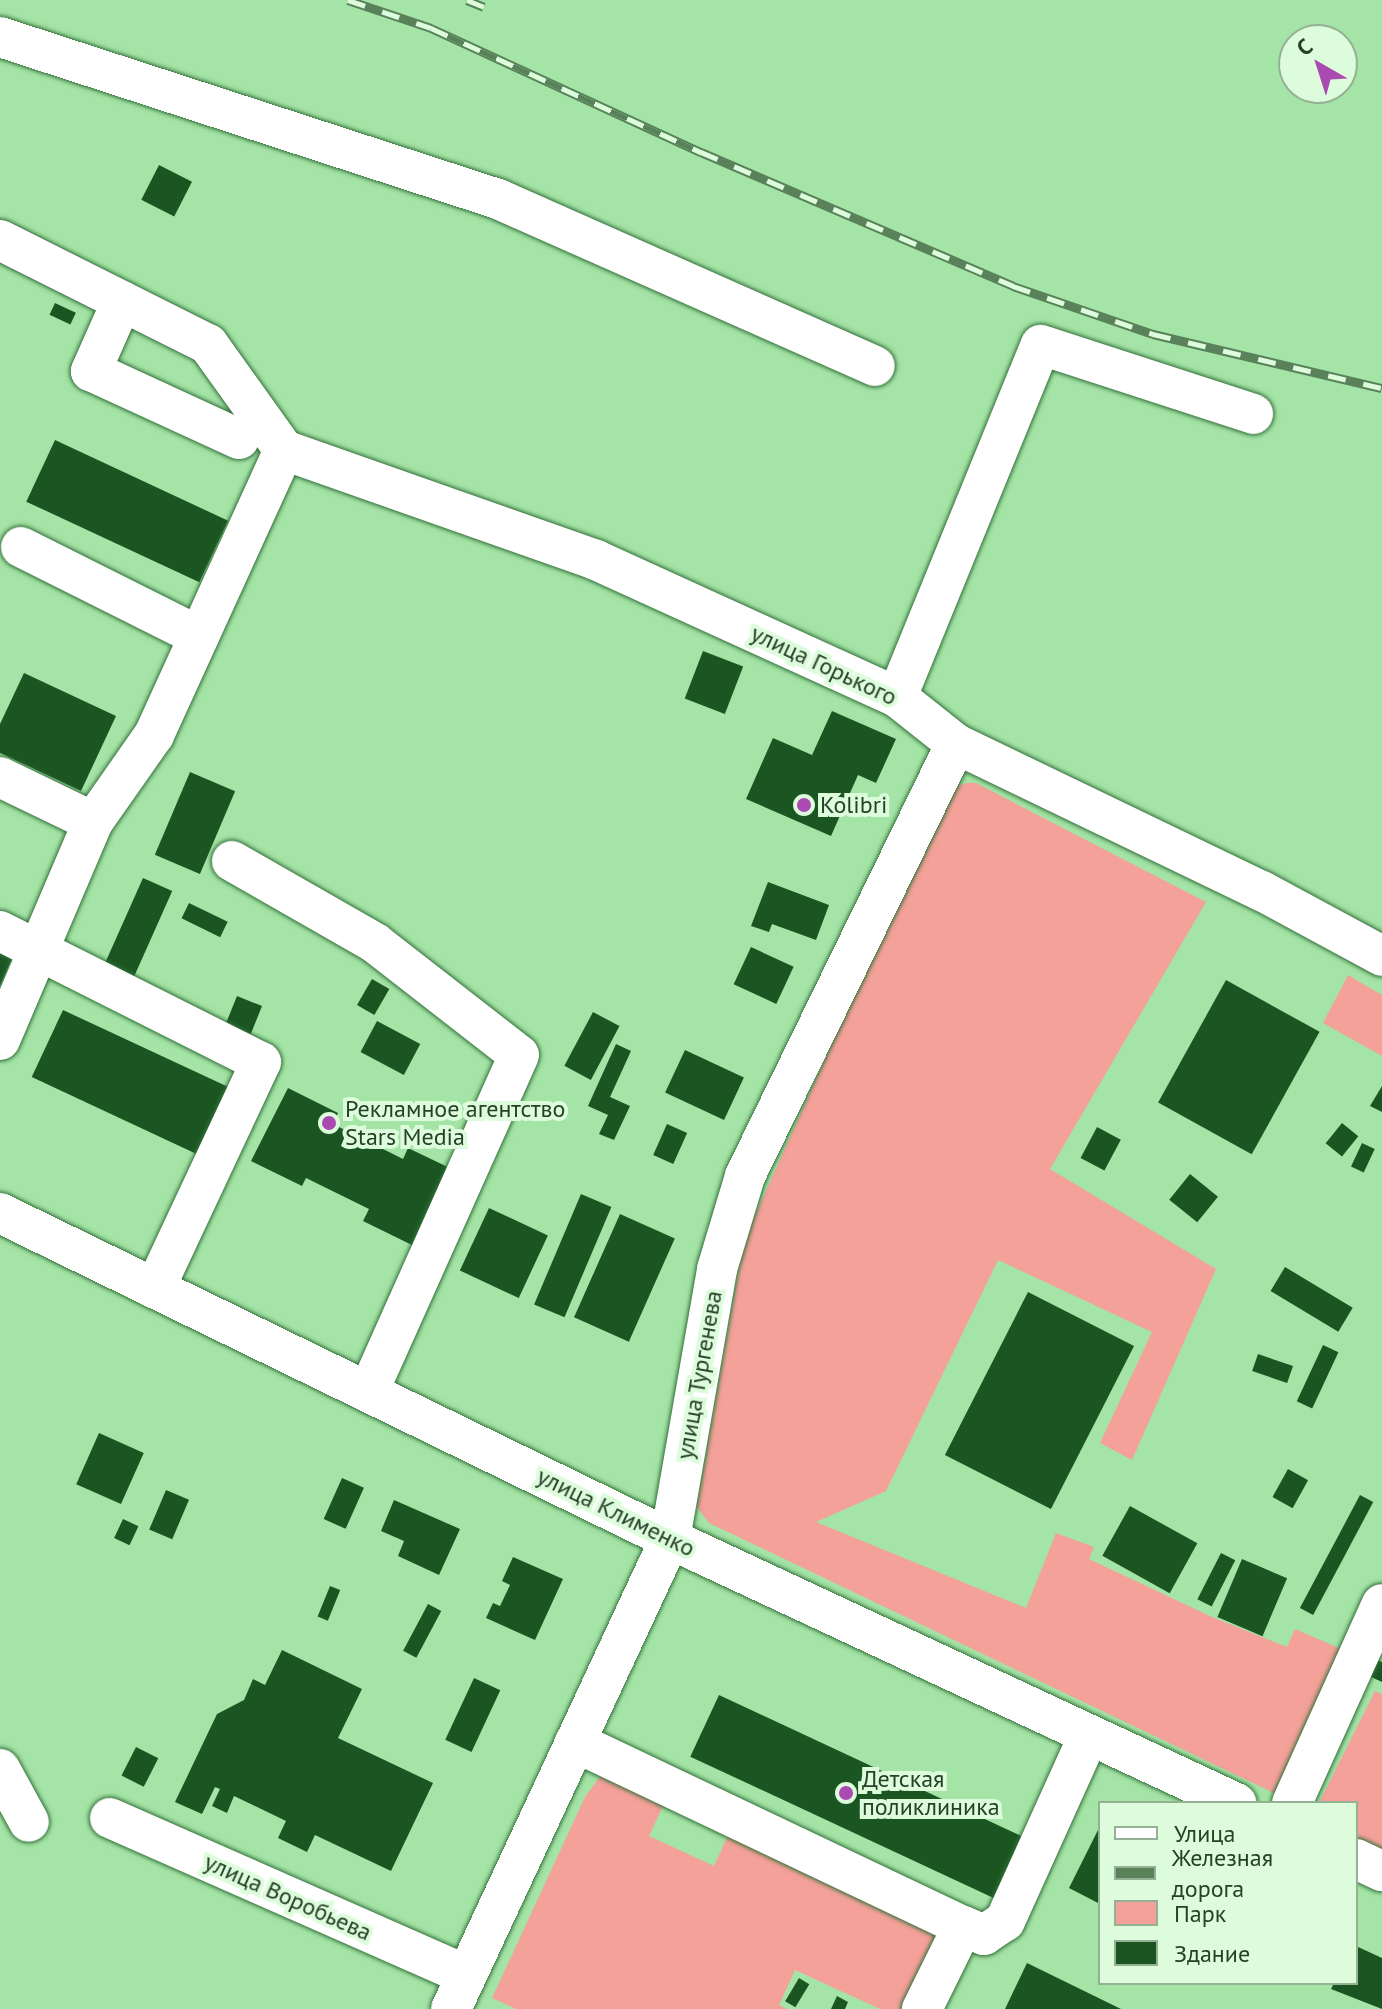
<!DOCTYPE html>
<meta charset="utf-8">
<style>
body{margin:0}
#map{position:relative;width:1382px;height:2009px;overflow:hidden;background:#a4e4a6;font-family:"PT Sans",sans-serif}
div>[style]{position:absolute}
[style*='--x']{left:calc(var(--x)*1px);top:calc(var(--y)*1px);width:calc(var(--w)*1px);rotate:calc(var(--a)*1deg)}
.green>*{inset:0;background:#f4a199}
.building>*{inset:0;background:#1b5622;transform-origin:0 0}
.roads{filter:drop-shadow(0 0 2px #337039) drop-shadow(0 0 2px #337039)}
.minor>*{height:40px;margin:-20px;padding:0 20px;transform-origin:20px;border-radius:20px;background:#fff}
.rail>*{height:9px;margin-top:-4.5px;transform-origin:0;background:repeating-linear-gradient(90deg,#dcfcdc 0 18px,#59825b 0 36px);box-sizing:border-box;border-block:2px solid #59825b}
.dots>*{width:22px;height:22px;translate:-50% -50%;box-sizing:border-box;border:4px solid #dcfcdc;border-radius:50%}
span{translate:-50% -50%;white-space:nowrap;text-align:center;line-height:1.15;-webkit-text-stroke:8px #dcfcdc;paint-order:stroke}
.street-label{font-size:24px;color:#274028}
.poi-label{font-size:24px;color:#274028}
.left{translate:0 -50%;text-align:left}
.legend{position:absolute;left:1098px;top:1801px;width:260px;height:184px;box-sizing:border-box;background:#dcfcdc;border:2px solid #94b194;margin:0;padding:10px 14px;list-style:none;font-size:24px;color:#274028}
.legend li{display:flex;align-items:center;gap:16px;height:40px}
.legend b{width:40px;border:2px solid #94b194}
.north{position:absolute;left:1278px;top:24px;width:80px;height:80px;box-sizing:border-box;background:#dcfcdc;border:2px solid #94b194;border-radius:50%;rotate:321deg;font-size:22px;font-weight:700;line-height:32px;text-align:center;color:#274028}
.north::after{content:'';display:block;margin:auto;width:28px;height:36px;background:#ab4ab1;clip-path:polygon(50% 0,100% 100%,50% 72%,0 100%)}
</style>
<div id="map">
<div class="green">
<div style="clip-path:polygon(966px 783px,976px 783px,1206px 902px,1050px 1169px,1216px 1269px,1132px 1460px,1100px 1443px,1152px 1332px,998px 1260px,886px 1491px,816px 1522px,1026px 1608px,1056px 1533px,1094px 1547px,1089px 1559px,1212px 1617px,1287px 1647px,1295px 1629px,1348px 1652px,1276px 1794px,709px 1523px,697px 1507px,744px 1240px,857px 988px,955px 787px)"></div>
<div style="clip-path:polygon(1348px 975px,1382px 995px,1382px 1056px,1323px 1023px)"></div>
<div style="clip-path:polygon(1375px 1691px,1382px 1694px,1382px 1850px,1356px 1838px,1356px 1803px,1319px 1803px)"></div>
<div style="clip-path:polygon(601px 1775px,663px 1806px,649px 1836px,714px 1866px,730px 1831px,946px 1930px,910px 2009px,880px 2009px,795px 1970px,779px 2005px,787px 2009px,516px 2009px,492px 1998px,585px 1797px)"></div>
</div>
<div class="building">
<div style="left:159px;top:165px;width:37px;height:39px;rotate:27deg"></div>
<div style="left:55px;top:303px;width:23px;height:13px;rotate:25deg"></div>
<div style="left:55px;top:440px;width:191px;height:68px;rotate:25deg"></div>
<div style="left:703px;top:651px;width:43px;height:51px;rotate:21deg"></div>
<div style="clip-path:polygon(24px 673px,116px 716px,81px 791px,0 753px,0 724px)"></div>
<div style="clip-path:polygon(832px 711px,896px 739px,876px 783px,858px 775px,831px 836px,746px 799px,773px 738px,812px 755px)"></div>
<div style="left:190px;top:772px;width:49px;height:90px;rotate:23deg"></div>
<div style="left:143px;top:878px;width:32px;height:100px;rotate:24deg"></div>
<div style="clip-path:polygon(768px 882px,829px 905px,816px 940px,772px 924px,769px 932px,751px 926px)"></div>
<div style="left:189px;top:903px;width:43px;height:17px;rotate:26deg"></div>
<div style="left:751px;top:947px;width:47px;height:41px;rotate:25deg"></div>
<div style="clip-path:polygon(0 950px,13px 956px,0 986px)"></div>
<div style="left:372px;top:979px;width:20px;height:30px;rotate:30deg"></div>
<div style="left:1226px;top:980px;width:107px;height:140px;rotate:29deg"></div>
<div style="left:237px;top:996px;width:27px;height:30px;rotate:22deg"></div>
<div style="left:63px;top:1010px;width:186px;height:74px;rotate:25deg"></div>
<div style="left:593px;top:1012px;width:30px;height:61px;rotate:28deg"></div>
<div style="left:377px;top:1021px;width:49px;height:35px;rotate:28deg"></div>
<div style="clip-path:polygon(616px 1044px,631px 1051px,610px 1097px,630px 1106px,614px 1140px,599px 1134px,608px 1115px,588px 1106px)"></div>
<div style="left:685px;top:1050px;width:65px;height:47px;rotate:25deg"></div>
<div style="clip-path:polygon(1382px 1086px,1382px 1112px,1370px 1106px)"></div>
<div style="clip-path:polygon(288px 1088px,338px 1113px,333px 1124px,403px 1159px,408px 1148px,454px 1170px,416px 1247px,363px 1221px,369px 1209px,306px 1178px,302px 1186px,251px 1161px)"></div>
<div style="left:1342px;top:1123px;width:21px;height:26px;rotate:39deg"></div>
<div style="left:667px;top:1124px;width:22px;height:34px;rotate:24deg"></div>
<div style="left:1097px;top:1127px;width:27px;height:35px;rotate:28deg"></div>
<div style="left:1362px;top:1143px;width:14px;height:26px;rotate:25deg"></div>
<div style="left:1190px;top:1174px;width:36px;height:33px;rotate:39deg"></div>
<div style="left:581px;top:1194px;width:33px;height:120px;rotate:23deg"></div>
<div style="left:489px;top:1208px;width:65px;height:69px;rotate:25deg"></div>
<div style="left:620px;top:1214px;width:60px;height:113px;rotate:24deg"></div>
<div style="left:1285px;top:1267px;width:79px;height:28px;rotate:31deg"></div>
<div style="left:1028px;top:1292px;width:119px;height:183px;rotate:27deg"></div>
<div style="left:1323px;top:1345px;width:17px;height:62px;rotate:25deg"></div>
<div style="left:1258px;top:1354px;width:37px;height:18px;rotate:19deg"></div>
<div style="left:99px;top:1433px;width:49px;height:56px;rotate:24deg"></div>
<div style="left:1288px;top:1469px;width:23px;height:32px;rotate:29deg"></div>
<div style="left:342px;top:1478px;width:24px;height:45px;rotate:24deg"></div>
<div style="left:166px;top:1490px;width:25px;height:43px;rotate:23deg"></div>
<div style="left:1360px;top:1495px;width:15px;height:128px;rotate:28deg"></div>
<div style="clip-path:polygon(394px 1500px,460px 1529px,439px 1575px,398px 1556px,404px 1541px,381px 1531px)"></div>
<div style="left:1130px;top:1506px;width:77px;height:57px;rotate:29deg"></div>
<div style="left:123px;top:1519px;width:17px;height:21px;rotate:25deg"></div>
<div style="left:1221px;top:1553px;width:16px;height:52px;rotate:27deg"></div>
<div style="clip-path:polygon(513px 1557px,563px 1579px,535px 1640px,486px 1618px,493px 1603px,500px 1606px,510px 1585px,502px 1581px)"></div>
<div style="left:1242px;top:1559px;width:49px;height:63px;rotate:23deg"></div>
<div style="left:330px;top:1586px;width:11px;height:33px;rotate:22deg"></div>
<div style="left:428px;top:1604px;width:15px;height:53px;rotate:28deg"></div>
<div style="clip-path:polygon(282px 1650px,362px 1689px,338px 1738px,433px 1783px,391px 1871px,315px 1835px,307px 1852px,278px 1838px,286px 1821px,234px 1796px,227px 1813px,212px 1806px,220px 1789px,215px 1787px,202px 1814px,175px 1802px,217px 1714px,244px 1700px,253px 1679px,265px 1685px)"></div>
<div style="clip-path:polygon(1375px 1659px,1382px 1662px,1382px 1682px,1367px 1675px)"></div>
<div style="left:474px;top:1678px;width:29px;height:68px;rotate:25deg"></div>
<div style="left:719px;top:1695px;width:340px;height:68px;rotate:25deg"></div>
<div style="left:136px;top:1747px;width:25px;height:32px;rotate:27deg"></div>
<div style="clip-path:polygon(1098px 1830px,1100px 1831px,1100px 1904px,1069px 1888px)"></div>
<div style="clip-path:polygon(1356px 1946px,1382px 1958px,1382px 2009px,1331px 1989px,1334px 1983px,1356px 1983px)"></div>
<div style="clip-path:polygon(1027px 1963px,1121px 2009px,1005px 2009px)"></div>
<div style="left:799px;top:1978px;width:12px;height:27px;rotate:31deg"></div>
<div style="clip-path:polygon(837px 1996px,848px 2002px,845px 2009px,831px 2009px)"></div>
</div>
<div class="roads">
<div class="minor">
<div style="--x:0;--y:37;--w:524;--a:18.02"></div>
<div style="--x:498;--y:199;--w:412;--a:23.9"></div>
<div style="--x:0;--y:240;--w:233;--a:26.6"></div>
<div style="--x:208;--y:344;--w:130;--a:54.4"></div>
<div style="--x:122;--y:301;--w:77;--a:113.9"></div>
<div style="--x:91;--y:371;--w:163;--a:24.7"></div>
<div style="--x:284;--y:450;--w:331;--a:19.4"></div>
<div style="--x:596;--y:560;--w:331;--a:24.5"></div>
<div style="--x:897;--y:697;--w:75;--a:38.5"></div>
<div style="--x:956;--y:744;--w:339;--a:25.7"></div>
<div style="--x:1262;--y:891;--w:136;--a:28.4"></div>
<div style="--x:21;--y:547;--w:199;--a:26.6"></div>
<div style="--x:897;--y:697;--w:380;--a:-67.8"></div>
<div style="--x:1041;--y:345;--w:223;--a:18"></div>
<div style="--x:0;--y:777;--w:103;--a:25.8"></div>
<div style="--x:232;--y:861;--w:165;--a:29.8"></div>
<div style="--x:375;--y:943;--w:182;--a:37.9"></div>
<div style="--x:519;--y:1055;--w:369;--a:114.1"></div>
<div style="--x:0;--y:931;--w:292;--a:26.7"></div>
<div style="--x:261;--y:1062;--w:250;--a:115.1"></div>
<div style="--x:0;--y:1040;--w:237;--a:-66.9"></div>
<div style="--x:93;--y:822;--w:106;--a:-55"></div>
<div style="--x:154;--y:735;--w:313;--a:-65.5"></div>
<div style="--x:0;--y:1213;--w:745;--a:25.95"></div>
<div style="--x:670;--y:1539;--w:625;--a:25.01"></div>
<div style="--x:575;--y:1742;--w:429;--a:25.4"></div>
<div style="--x:963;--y:1926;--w:93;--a:116.3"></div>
<div style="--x:0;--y:1769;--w:60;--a:61.3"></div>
<div style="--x:1292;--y:1803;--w:218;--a:-65.7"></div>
<div style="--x:110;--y:1818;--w:389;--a:23.8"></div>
<div style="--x:1356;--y:1859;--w:29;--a:25"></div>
<div style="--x:963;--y:1926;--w:23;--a:23"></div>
<div style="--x:984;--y:1935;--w:25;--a:-34"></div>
<div style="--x:1005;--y:1921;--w:204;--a:-65.7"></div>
<div style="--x:451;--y:2009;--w:519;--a:-65.02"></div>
<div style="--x:670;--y:1539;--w:274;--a:-80.1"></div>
<div style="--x:717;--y:1269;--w:97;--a:-73.2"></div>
<div style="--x:745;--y:1176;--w:481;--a:-64"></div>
</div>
</div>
<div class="rail">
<div style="--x:348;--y:0;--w:88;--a:18.6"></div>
<div style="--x:431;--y:28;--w:297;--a:24.7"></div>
<div style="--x:701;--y:152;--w:340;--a:23.2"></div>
<div style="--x:1013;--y:286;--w:148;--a:18.9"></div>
<div style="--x:1153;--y:334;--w:235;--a:13.3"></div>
<div style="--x:467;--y:0;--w:18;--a:22"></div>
</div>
<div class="dots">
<div style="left:804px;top:805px;background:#ab4ab1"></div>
<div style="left:329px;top:1123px;background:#ab4ab1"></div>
<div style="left:846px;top:1793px;background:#ab4ab1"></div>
</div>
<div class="street-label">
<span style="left:824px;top:665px;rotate:25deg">улица Горького</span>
<span style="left:699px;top:1375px;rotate:-80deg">улица Тургенева</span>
<span style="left:616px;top:1512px;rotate:26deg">улица Клименко</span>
<span style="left:288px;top:1897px;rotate:24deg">улица Воробьева</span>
</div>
<div class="poi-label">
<span class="left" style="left:820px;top:805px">Kolibri</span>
<span class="left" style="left:345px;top:1123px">Рекламное агентство<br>Stars Media</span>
<span class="left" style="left:862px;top:1793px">Детская<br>поликлиника</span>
</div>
<ul class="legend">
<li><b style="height:10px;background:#fff"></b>Улица</li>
<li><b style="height:10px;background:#59825b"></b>Железная дорога</li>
<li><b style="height:22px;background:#f4a199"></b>Парк</li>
<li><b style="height:22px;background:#1b5622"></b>Здание</li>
</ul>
<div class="north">С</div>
</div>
